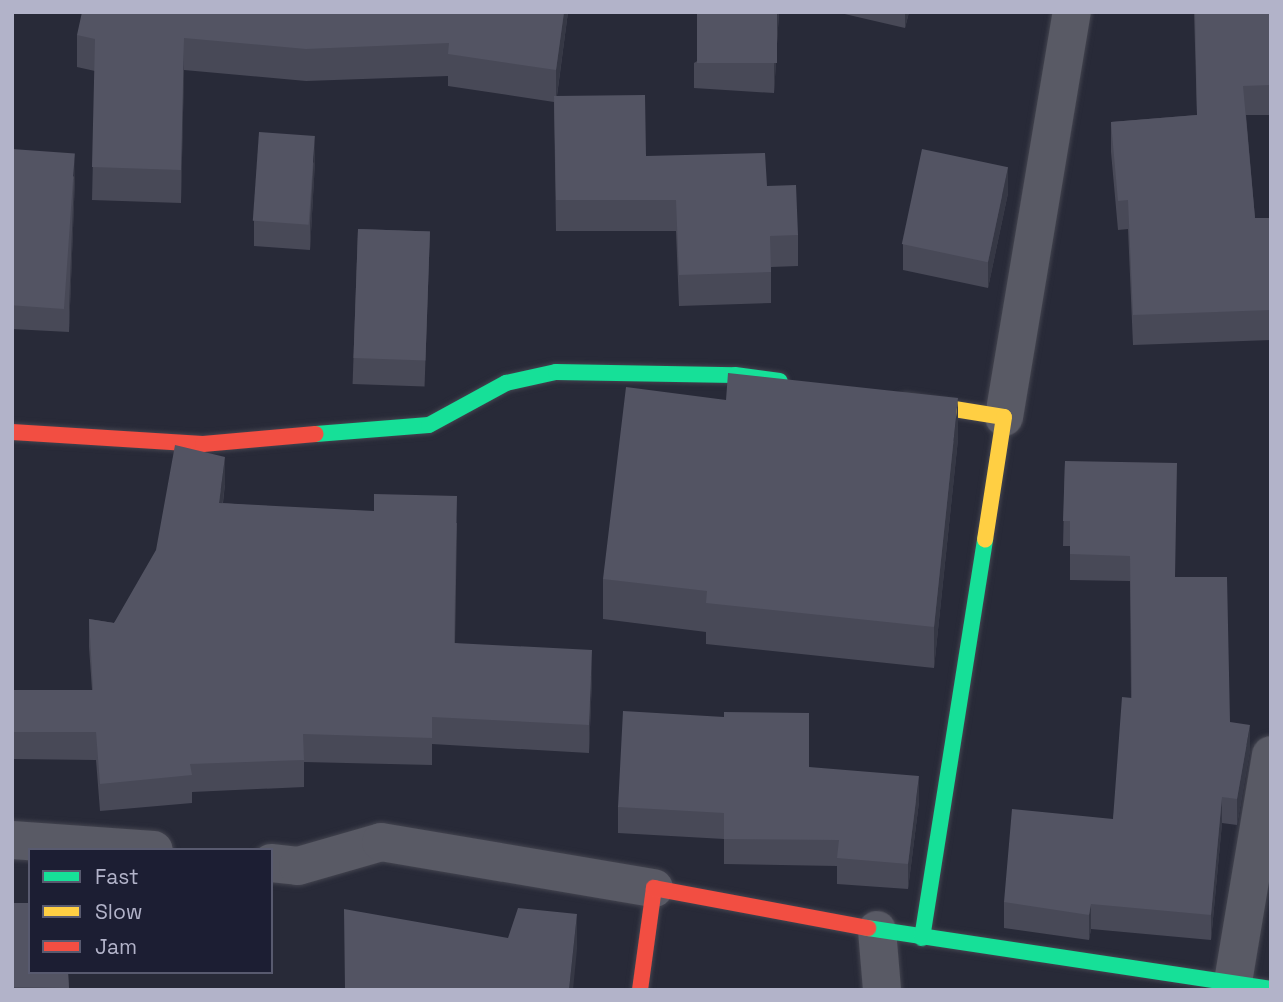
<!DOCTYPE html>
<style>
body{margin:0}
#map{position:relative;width:1283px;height:1002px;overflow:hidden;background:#282a38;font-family:"Space Grotesk",sans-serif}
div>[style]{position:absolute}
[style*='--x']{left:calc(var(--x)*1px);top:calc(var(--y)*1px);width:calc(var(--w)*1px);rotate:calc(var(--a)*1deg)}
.roads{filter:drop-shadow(0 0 2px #43444f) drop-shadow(0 0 2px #43444f)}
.street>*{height:38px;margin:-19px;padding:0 19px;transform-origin:19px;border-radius:19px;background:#595a65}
.fast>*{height:16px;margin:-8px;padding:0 8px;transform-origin:8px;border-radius:8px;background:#16e098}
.slow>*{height:16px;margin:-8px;padding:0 8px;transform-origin:8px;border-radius:8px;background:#ffcf43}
.jam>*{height:16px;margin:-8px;padding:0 8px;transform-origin:8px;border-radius:8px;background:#f24e42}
.wall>*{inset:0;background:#484957;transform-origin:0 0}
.shaded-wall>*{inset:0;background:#363845}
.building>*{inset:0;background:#535463;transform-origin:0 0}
span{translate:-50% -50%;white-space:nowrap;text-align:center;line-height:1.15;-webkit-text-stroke:6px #1c1e33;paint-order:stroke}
.frame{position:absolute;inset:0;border:14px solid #b2b3c9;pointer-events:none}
.legend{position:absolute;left:28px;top:848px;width:245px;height:126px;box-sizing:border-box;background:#1c1e33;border:2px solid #585a6f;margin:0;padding:9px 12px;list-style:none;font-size:21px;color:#b2b3c9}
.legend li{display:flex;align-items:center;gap:14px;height:35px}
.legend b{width:35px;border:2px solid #585a6f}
</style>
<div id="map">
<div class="roads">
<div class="street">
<div style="--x:1004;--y:417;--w:411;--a:-80.5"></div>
<div style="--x:12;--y:840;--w:142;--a:4"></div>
<div style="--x:271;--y:863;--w:27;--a:6"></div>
<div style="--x:298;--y:866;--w:86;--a:-16.1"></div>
<div style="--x:381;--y:842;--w:277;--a:9.6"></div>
<div style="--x:877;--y:930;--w:60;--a:85.2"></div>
<div style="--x:1233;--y:982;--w:230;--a:-80.5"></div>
</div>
<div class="fast">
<div style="--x:316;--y:434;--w:113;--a:-4.6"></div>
<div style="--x:429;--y:425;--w:88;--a:-28.6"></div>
<div style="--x:506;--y:383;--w:51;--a:-12.4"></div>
<div style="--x:556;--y:372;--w:179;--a:1"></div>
<div style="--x:735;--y:375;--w:45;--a:7.6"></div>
<div style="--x:868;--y:928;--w:408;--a:8.6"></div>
<div style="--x:922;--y:938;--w:403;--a:-81"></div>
</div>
<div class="slow">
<div style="--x:905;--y:401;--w:100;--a:9.2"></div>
<div style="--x:1004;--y:417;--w:124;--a:98.8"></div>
</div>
<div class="jam">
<div style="--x:12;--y:432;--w:191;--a:3.6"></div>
<div style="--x:203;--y:444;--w:113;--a:-5.1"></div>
<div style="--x:640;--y:990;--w:103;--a:-82.2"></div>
<div style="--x:654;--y:888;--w:218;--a:10.6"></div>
</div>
</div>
<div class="wall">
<div style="clip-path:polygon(568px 12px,557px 96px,646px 156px,767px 186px,798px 235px,798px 266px,771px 267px,771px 303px,679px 306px,676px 231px,556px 231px,554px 102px,448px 86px,448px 76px,306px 81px,184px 70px,181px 203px,92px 200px,95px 71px,77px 67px,77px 35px)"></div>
<div style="clip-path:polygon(779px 12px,774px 93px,694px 88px,694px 63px)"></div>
<div style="clip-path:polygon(836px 12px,909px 12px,905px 28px)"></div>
<div style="clip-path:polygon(1194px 12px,1271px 12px,1271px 115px,1246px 115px,1255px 218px,1271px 218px,1271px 340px,1133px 345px,1128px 229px,1118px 230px,1111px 152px,1111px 122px,1197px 115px)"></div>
<div style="clip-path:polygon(12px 149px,75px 177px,69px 332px,12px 329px)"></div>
<div style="clip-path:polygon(315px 161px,310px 250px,254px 246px,254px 221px)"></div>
<div style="clip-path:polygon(1008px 193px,988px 288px,903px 270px,903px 244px)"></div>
<div style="left:358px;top:229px;width:72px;height:155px;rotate:2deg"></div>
<div style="clip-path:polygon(958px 439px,934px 668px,706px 644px,706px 632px,603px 619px,603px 579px)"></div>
<div style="clip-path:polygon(1065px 461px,1175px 577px,1230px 722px,1250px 750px,1237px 825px,1222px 823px,1211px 940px,1091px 929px,1089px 940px,1004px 928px,1004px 902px,1113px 819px,1131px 698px,1130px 581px,1070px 580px,1070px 546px,1063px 546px)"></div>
<div style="clip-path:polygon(225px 484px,223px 503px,457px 523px,455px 643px,592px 678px,589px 753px,432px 744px,432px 765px,304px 762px,304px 787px,192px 792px,192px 803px,100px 811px,96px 760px,12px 759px,12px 690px,92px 690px,89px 647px,89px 619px,114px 623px)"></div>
<div style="clip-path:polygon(809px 767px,919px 802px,908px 889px,837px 884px,837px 866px,724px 864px,724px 839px,618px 833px,618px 807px)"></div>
<div style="clip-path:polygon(12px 903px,68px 972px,69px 990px,12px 990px)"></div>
</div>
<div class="shaded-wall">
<div style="clip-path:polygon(564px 12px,568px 12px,556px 102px,556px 70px)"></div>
<div style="clip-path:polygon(777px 12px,779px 12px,774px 93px,774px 67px)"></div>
<div style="clip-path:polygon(905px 12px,909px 12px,905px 28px)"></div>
<div style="clip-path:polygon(184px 38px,184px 70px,181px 203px,181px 170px)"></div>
<div style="clip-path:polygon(315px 136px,315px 161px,310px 250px,310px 224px)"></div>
<div style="clip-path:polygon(75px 153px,75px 177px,69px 332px,69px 308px)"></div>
<div style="clip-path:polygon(1008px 167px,1008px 193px,988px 288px,988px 262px)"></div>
<div style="clip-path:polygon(958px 398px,958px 439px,934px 668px,934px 627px)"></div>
<div style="clip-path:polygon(225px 457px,225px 484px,219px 530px,219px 503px)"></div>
<div style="clip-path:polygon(592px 650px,592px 678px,589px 753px,589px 725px)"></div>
<div style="clip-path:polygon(1250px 725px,1250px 750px,1237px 825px,1237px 799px)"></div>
<div style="clip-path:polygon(919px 776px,919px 802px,908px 889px,908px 864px)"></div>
<div style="clip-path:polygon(1222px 797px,1222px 823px,1211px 940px,1211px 915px)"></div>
<div style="clip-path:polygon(1091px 904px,1091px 929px,1089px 940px,1089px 915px)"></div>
<div style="clip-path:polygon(577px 914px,577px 949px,573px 990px,569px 990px)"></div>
</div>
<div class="building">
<div style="clip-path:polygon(82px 12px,564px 12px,556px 70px,448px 54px,449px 43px,306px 49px,184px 38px,181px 170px,92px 167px,95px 39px,77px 35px)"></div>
<div style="left:697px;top:12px;width:80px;height:51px"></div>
<div style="clip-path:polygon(1195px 12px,1271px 12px,1271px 85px,1243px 86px,1255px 218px,1271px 218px,1271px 310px,1133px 315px,1128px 200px,1118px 201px,1111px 122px,1197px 115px)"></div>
<div style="clip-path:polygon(645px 95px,646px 156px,765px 153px,767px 186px,796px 185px,798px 235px,770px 236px,771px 272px,679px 275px,676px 200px,556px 200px,554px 96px)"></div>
<div style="left:259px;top:132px;width:56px;height:89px;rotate:4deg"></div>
<div style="left:12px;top:149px;width:63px;height:156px;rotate:4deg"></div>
<div style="left:922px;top:149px;width:88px;height:97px;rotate:12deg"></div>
<div style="left:358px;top:229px;width:72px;height:129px;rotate:2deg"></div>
<div style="clip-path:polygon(728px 373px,958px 398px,934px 627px,706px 603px,707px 591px,603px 579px,626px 387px,726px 400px)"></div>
<div style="clip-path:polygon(175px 445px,225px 457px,219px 503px,374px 511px,374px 494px,457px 496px,454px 643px,592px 650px,589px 725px,432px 717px,432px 738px,303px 734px,304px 760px,190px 764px,192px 775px,100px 784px,96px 732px,12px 732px,12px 690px,93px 690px,89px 619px,114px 623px,156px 550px)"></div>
<div style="clip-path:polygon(1065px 461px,1177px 463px,1175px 577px,1227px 577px,1230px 722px,1250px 725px,1237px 799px,1222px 797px,1211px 915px,1091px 904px,1089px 915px,1004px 902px,1012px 809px,1113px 819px,1122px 697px,1132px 698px,1130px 556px,1070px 554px,1070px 521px,1063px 521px)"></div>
<div style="clip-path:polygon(623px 711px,724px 717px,724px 712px,809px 713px,809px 767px,919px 776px,908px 864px,837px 858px,839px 840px,724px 839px,724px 813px,618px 807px)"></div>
<div style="clip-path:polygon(12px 903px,30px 903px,30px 972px,68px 972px,69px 988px,12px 987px)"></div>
<div style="clip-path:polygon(518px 908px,577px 914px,569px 990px,345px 990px,344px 909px,508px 938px)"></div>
</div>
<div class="frame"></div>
<ul class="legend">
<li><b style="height:9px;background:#16e098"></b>Fast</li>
<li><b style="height:9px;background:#ffcf43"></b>Slow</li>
<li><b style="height:9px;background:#f24e42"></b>Jam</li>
</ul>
</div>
